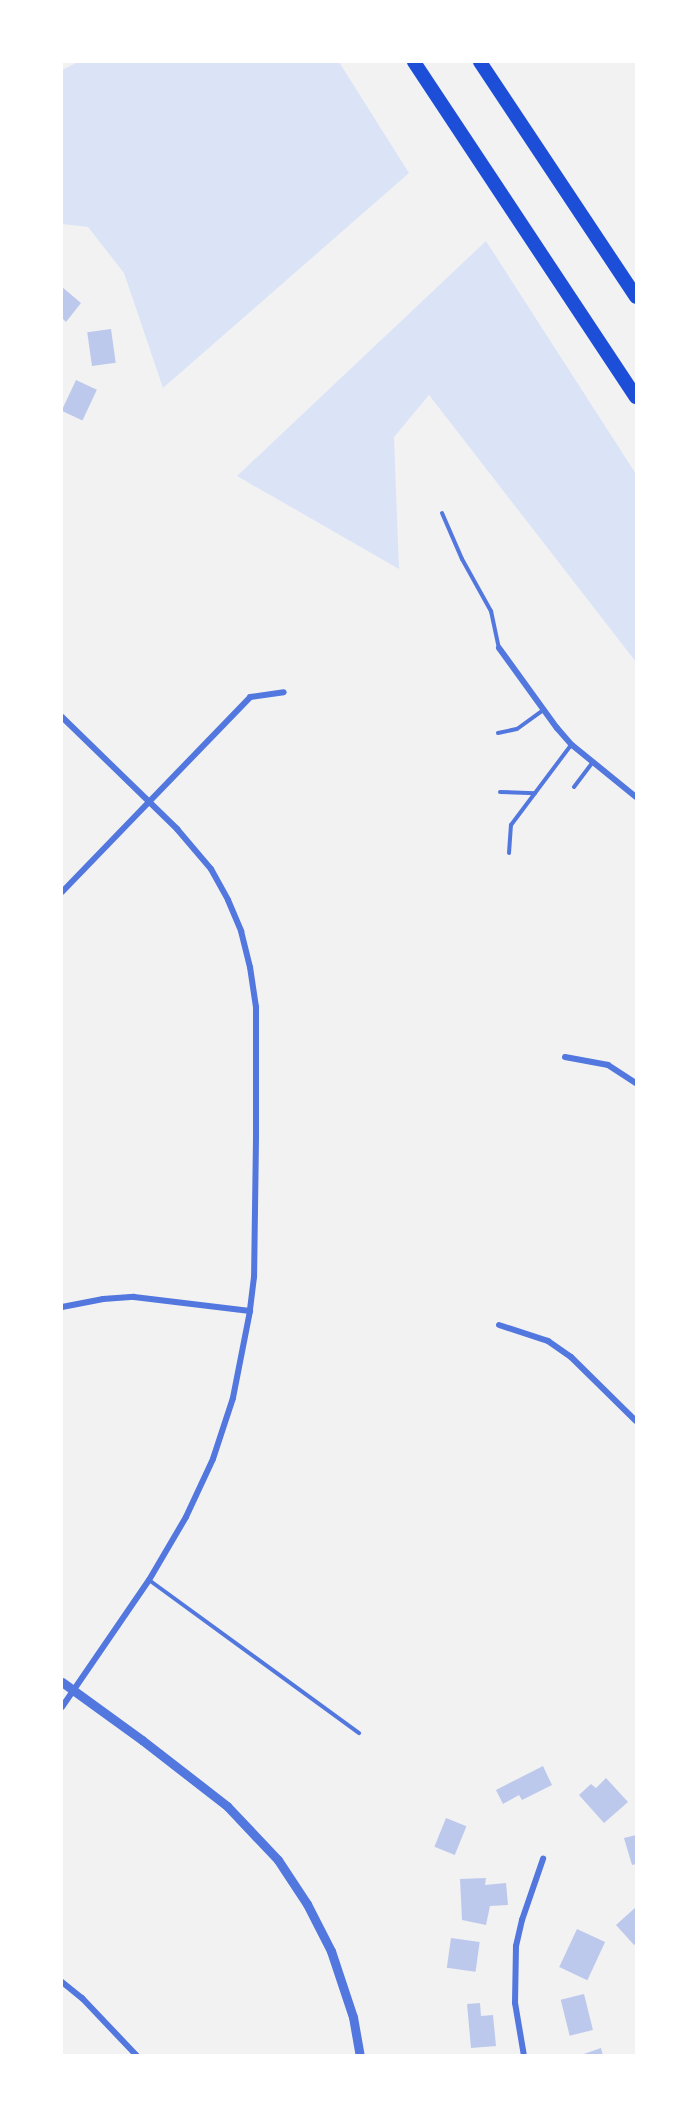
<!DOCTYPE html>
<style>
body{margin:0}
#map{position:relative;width:698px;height:2117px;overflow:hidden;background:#f2f2f2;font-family:Poppins,sans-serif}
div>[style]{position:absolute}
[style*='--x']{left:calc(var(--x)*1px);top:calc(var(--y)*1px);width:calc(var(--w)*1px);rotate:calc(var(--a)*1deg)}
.green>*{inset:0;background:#dbe4f7}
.building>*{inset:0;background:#bdc9ec;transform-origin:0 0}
.service>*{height:4px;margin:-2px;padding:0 2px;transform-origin:2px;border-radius:2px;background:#5277de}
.minor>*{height:6px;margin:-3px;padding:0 3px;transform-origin:3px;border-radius:3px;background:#5277de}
.tertiary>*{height:9px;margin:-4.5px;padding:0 4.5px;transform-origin:4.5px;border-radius:4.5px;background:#5277de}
.motorway>*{height:14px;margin:-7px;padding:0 7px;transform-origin:7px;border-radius:7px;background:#1d4ed8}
span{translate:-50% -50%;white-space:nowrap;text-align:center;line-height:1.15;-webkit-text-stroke:6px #fff;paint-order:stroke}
.frame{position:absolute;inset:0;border:63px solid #fff;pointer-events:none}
</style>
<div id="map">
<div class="green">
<div style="clip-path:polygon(78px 62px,339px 62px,409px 173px,163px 388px,124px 273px,88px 227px,62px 224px,62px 70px)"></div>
<div style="clip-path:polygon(486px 241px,636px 474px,636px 662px,429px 395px,394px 437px,399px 569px,237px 476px)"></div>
</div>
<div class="building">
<div style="clip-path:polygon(62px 287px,81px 303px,66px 322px,62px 318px)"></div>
<div style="left:111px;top:329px;width:34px;height:24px;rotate:82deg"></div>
<div style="left:76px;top:380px;width:23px;height:34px;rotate:25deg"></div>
<div style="clip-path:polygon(543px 1766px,552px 1785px,522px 1800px,519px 1795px,503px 1804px,496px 1790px)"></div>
<div style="clip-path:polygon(606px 1778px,628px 1802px,604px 1823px,579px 1795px,591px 1784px,596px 1788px)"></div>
<div style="left:446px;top:1818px;width:22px;height:31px;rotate:22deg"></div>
<div style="clip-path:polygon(636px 1835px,636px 1864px,632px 1865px,624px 1838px)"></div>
<div style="clip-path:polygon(486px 1878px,485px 1885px,506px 1883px,508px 1905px,490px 1906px,486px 1925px,462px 1920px,460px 1879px)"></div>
<div style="clip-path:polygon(636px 1907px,636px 1943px,634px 1945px,616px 1925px)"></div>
<div style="left:577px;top:1929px;width:31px;height:42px;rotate:25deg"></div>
<div style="left:451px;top:1938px;width:29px;height:30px;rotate:8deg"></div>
<div style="left:584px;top:1994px;width:37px;height:24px;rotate:76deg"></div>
<div style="clip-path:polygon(480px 2003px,481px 2016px,493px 2015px,496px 2046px,471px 2048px,467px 2004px)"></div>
<div style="clip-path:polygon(601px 2048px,603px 2056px,581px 2056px,581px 2055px)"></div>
</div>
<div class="service">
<div style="--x:442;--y:513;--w:50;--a:66.5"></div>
<div style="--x:462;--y:559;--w:60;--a:60.9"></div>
<div style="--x:491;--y:611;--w:38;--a:78"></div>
<div style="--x:498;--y:733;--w:19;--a:-12"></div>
<div style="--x:517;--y:729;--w:31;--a:-36"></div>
<div style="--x:574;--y:787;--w:31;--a:-53"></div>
<div style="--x:500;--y:792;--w:35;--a:2"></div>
<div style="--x:509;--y:853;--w:28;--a:-86"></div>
<div style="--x:511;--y:825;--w:100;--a:-53.1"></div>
<div style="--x:149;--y:1580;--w:260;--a:36.1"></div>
</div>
<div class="minor">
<div style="--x:499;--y:648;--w:99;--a:54.1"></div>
<div style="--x:557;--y:728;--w:23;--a:49"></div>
<div style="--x:572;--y:745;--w:82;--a:39.1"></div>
<div style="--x:62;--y:717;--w:161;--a:44.2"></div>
<div style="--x:177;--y:829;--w:52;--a:49.6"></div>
<div style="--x:211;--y:869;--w:35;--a:61"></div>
<div style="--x:228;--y:900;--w:34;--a:67"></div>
<div style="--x:241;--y:931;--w:37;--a:76"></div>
<div style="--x:250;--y:967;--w:40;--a:81.5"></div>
<div style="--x:256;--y:1007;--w:131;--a:90"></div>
<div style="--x:256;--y:1138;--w:139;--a:90.8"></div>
<div style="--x:254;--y:1277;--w:34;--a:97"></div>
<div style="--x:250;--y:1311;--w:89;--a:101.1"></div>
<div style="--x:233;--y:1398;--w:64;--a:108.2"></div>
<div style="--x:213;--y:1459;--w:64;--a:115"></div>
<div style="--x:186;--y:1517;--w:73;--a:120.4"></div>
<div style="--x:149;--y:1580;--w:154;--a:124.4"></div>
<div style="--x:62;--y:892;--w:271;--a:-46"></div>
<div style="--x:250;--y:697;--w:34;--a:-8"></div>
<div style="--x:565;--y:1057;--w:44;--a:10.5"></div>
<div style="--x:608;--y:1065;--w:33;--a:33"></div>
<div style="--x:62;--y:1307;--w:42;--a:-11"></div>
<div style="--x:103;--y:1299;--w:31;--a:-4"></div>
<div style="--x:134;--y:1297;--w:117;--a:6.9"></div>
<div style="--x:499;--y:1325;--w:52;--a:18.1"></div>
<div style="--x:548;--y:1341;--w:28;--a:35"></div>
<div style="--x:571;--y:1357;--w:91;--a:44.6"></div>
<div style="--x:62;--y:1982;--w:26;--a:39"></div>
<div style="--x:82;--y:1998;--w:80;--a:46.5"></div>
<div style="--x:524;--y:2056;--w:54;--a:-99.6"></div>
<div style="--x:515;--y:2003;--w:57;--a:-89"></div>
<div style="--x:516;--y:1946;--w:27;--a:-77"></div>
<div style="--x:522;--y:1920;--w:65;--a:-71"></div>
</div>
<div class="tertiary">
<div style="--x:62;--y:1682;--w:99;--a:35.9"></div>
<div style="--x:142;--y:1740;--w:108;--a:37.8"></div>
<div style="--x:227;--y:1806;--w:74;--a:46.6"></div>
<div style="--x:278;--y:1860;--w:53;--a:56.6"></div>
<div style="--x:307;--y:1904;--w:53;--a:62.9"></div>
<div style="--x:331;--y:1951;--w:70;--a:71.6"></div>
<div style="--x:353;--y:2017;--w:40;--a:80"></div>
</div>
<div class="motorway">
<div style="--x:414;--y:62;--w:402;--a:56.5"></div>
<div style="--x:480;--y:62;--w:282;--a:56.4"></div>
</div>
<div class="frame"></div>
</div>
